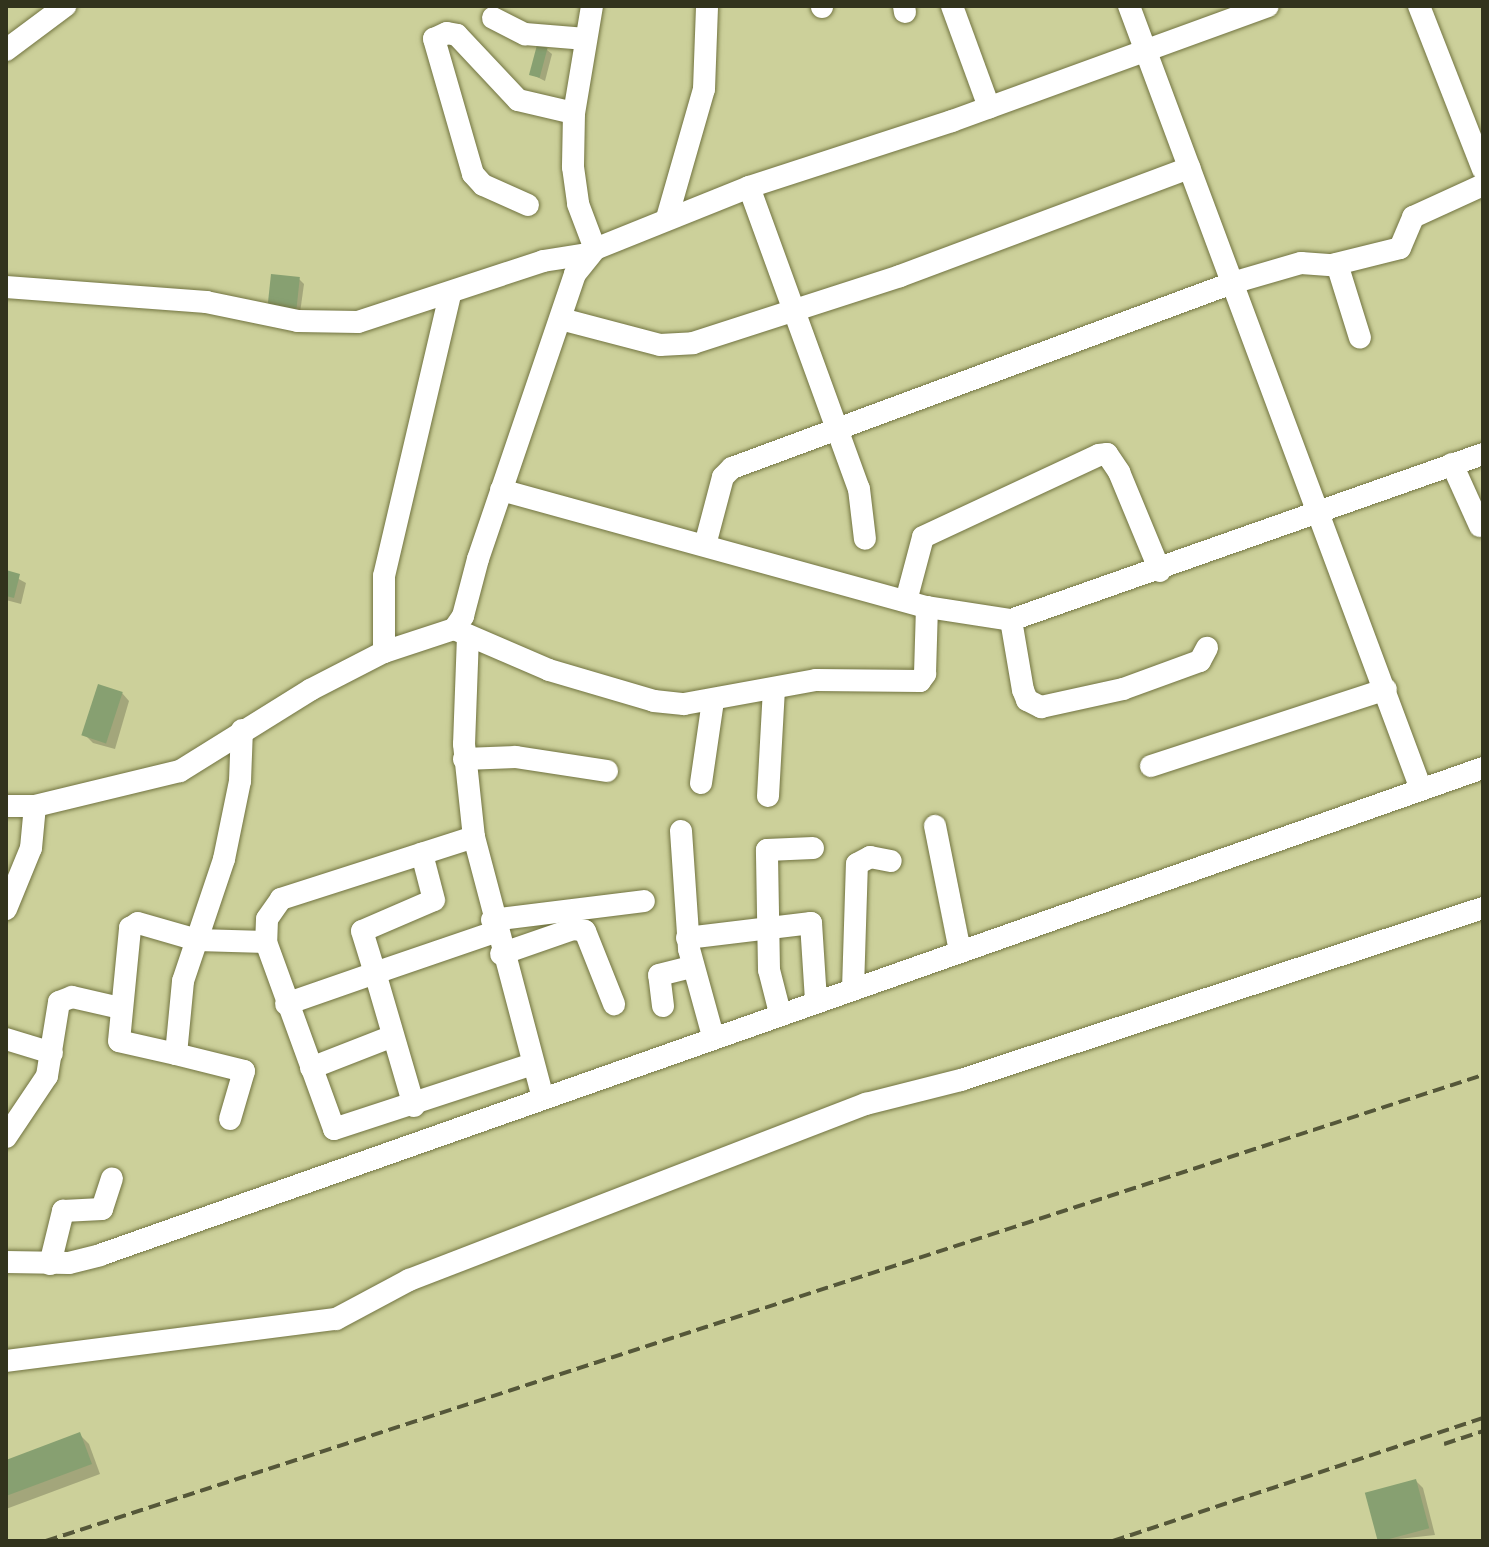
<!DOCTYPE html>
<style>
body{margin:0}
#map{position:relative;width:1489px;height:1547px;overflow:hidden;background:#ccd09a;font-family:Overpass,sans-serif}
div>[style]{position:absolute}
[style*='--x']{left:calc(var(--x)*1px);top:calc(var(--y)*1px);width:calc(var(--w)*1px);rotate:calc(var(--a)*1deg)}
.shadow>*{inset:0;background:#0003}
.building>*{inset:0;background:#87a071;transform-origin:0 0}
.roads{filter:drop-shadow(0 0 2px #727441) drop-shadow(0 0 2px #727441)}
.minor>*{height:22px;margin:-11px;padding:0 11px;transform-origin:11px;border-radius:11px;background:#fff}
.rail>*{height:4px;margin-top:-2px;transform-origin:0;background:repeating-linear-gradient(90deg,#555739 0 12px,transparent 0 18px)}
span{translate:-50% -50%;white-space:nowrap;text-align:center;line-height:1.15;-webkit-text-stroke:8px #d9dda6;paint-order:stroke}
.frame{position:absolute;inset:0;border:8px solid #32331d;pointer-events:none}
</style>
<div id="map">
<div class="shadow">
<div style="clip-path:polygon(547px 50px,552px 54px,545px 81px,531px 74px)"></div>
<div style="clip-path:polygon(299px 279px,304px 284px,300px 313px,273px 309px)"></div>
<div style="clip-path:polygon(6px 572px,26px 583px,21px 604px,6px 600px)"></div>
<div style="clip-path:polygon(122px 693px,129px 701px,115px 749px,93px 743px,85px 735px)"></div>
<div style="clip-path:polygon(79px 1434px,89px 1444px,100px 1474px,6px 1509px,6px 1462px)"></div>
<div style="clip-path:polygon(1416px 1481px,1423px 1488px,1435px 1535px,1380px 1541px)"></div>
</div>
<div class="building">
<div style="left:537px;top:45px;width:11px;height:31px;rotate:15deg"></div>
<div style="left:271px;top:274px;width:29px;height:32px;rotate:6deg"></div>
<div style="clip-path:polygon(6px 570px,20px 574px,14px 598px,6px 596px)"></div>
<div style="left:98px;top:684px;width:26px;height:54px;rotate:18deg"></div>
<div style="clip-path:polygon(80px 1432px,92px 1464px,6px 1496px,6px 1460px)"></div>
<div style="left:1416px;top:1479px;width:51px;height:53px;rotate:75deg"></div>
</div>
<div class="roads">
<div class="minor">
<div style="--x:592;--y:6;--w:109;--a:99.5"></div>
<div style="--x:574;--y:113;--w:54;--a:91.1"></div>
<div style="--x:573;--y:167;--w:37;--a:82"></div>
<div style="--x:578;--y:204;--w:48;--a:69.3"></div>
<div style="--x:822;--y:6;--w:1;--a:90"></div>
<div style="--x:904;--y:6;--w:6;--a:81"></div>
<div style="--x:952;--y:6;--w:108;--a:69.9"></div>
<div style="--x:1129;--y:6;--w:836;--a:69.55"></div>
<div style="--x:1419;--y:6;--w:175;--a:68.6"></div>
<div style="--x:493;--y:18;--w:36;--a:27"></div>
<div style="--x:525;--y:34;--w:61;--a:4.7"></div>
<div style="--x:6;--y:50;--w:74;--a:-36.7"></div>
<div style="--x:749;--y:187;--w:321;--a:70"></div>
<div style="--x:859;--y:489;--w:50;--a:83.2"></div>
<div style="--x:528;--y:205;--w:49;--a:-156"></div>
<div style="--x:483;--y:185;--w:15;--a:-132"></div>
<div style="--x:473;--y:174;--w:141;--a:-106.1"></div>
<div style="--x:434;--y:39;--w:14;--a:-25"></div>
<div style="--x:447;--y:33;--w:10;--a:11"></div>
<div style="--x:457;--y:35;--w:89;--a:46.8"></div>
<div style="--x:518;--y:100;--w:57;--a:13.1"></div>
<div style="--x:667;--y:218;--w:134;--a:-74"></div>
<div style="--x:704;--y:89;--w:83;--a:-87.9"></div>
<div style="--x:1337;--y:264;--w:77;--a:72.7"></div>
<div style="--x:6;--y:287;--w:201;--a:4.3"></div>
<div style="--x:206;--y:302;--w:94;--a:11.7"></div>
<div style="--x:298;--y:321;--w:60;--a:1"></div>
<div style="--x:358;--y:322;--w:195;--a:-18.2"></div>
<div style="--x:543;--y:261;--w:46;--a:-8.8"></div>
<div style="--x:561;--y:319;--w:102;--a:14.7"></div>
<div style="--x:660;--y:345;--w:33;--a:-3"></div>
<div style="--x:693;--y:343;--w:218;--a:-17.9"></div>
<div style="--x:900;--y:276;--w:309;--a:-20.5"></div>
<div style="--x:1452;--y:464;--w:68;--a:65.7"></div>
<div style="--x:501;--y:490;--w:442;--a:15.4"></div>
<div style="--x:927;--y:607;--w:85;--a:8.8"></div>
<div style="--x:1011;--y:620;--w:500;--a:-19.38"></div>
<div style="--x:705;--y:545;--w:70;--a:-75.2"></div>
<div style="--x:723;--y:477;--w:13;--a:-45"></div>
<div style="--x:732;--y:468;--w:533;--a:-20.3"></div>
<div style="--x:1232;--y:283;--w:72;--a:-16.2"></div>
<div style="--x:1301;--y:263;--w:31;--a:4"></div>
<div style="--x:1332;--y:265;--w:70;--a:-14"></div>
<div style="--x:1400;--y:248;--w:34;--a:-67"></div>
<div style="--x:1413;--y:217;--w:77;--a:-24.6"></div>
<div style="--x:906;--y:601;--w:66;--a:-75.1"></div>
<div style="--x:923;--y:537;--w:194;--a:-25"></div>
<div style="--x:1099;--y:455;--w:8;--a:-7"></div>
<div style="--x:1107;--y:454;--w:22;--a:56"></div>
<div style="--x:1119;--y:472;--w:107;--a:67.5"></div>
<div style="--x:1011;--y:620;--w:71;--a:80.3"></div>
<div style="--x:1023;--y:690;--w:11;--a:68"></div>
<div style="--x:1027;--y:700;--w:16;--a:27"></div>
<div style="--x:1041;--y:707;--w:84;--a:-12.4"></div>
<div style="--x:1123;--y:689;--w:82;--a:-20"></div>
<div style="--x:1200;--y:661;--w:15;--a:-62"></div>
<div style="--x:454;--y:629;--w:103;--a:23.3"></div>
<div style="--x:549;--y:670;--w:109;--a:16.4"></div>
<div style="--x:654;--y:701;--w:30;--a:6"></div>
<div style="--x:684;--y:704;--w:134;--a:-10.3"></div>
<div style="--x:816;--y:680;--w:104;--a:0.6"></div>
<div style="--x:920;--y:681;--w:9;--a:-54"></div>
<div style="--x:925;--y:674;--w:67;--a:-88.3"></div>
<div style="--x:468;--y:636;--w:108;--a:92.1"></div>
<div style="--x:464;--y:744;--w:94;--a:83.9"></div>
<div style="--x:474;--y:837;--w:267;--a:75.2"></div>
<div style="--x:384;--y:652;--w:76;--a:-90"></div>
<div style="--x:384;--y:576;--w:290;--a:-76.8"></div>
<div style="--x:464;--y:759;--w:52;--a:-2.2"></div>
<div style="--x:516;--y:757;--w:92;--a:8.7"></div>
<div style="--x:1151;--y:766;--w:247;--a:-18.1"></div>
<div style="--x:701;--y:783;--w:83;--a:-81.7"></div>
<div style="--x:768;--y:796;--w:108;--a:-86.8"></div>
<div style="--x:6;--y:806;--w:29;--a:0"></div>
<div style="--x:35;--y:806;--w:149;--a:-13.6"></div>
<div style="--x:180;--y:771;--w:153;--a:-31.9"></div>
<div style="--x:310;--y:690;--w:83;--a:-27.2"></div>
<div style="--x:384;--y:652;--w:74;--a:-18.2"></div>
<div style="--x:454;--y:629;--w:16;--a:-55"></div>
<div style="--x:463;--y:616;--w:59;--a:-75.3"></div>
<div style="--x:478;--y:559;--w:301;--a:-71.2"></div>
<div style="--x:575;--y:274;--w:32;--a:-51"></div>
<div style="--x:595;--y:249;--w:166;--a:-21.9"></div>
<div style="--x:749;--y:187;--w:213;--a:-18"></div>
<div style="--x:952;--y:121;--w:336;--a:-20"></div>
<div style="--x:935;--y:826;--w:127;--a:78.7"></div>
<div style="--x:681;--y:831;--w:118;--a:86.1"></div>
<div style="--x:689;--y:949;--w:90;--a:74.6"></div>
<div style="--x:474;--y:837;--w:203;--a:162.2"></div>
<div style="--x:281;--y:899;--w:24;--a:125"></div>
<div style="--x:267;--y:919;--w:23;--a:92"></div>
<div style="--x:266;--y:942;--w:199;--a:70"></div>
<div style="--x:334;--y:1129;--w:209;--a:-18.1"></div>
<div style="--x:6;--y:909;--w:66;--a:-67.7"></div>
<div style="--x:31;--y:848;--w:42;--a:-84.6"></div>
<div style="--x:492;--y:920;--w:153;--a:-7.1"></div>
<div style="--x:687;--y:938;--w:125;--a:-6.9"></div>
<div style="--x:811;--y:923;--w:78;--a:86.3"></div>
<div style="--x:501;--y:954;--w:76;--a:-19.1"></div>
<div style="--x:573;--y:929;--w:12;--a:9"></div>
<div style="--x:585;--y:931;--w:79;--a:68.3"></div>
<div style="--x:853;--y:989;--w:125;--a:-88.2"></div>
<div style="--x:857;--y:864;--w:15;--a:-28"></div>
<div style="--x:870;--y:857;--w:21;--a:11"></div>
<div style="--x:286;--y:1004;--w:94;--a:-19.2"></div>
<div style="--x:375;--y:973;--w:44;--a:-107.2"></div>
<div style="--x:362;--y:931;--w:78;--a:-23.3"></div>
<div style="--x:434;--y:900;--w:48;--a:-104.6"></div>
<div style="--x:663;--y:1006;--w:31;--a:-97"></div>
<div style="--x:659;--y:975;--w:34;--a:-14"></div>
<div style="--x:780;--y:1013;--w:44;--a:-104.3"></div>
<div style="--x:769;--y:970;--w:120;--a:-91"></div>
<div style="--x:767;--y:850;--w:46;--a:-2.5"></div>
<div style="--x:6;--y:1039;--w:48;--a:16.9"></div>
<div style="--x:176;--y:1054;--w:58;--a:-167.2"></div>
<div style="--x:119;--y:1041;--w:114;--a:-84.4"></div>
<div style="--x:130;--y:928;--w:9;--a:-32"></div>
<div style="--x:138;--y:923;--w:61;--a:16.1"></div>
<div style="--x:197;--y:940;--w:69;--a:1.7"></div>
<div style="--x:311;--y:1068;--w:88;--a:-21.3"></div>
<div style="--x:414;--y:1106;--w:139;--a:-106.3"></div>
<div style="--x:375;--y:973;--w:127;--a:-18.9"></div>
<div style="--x:230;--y:1119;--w:50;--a:-73.7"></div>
<div style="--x:244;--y:1071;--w:70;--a:-166"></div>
<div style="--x:176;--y:1054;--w:73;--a:-84.5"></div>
<div style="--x:183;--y:981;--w:129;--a:-71.4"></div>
<div style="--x:224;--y:859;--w:80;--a:-78.4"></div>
<div style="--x:240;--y:781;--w:51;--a:-87.8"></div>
<div style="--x:6;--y:1137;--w:73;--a:-56.1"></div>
<div style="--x:47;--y:1076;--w:75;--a:-80.8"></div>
<div style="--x:59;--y:1002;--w:14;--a:-21"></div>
<div style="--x:72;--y:997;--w:49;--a:12.9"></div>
<div style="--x:6;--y:1262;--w:63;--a:0.9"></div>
<div style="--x:69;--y:1263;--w:32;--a:-14"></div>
<div style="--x:100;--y:1255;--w:1466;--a:-19.4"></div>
<div style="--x:50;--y:1264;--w:55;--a:-76.2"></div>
<div style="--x:63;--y:1211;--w:39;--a:-3"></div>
<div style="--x:102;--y:1209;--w:32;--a:-72"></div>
<div style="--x:6;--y:1361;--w:333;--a:-7.3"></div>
<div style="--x:336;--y:1319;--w:83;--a:-28.1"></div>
<div style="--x:409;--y:1280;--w:490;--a:-21.1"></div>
<div style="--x:866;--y:1104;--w:98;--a:-14.2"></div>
<div style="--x:961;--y:1080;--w:550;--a:-18.24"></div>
</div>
</div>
<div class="rail">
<div style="--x:1444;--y:1444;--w:41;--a:-18.4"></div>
<div style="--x:46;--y:1541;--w:1511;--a:-17.97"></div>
<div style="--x:1113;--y:1541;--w:390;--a:-18.4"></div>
</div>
<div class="frame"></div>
</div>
